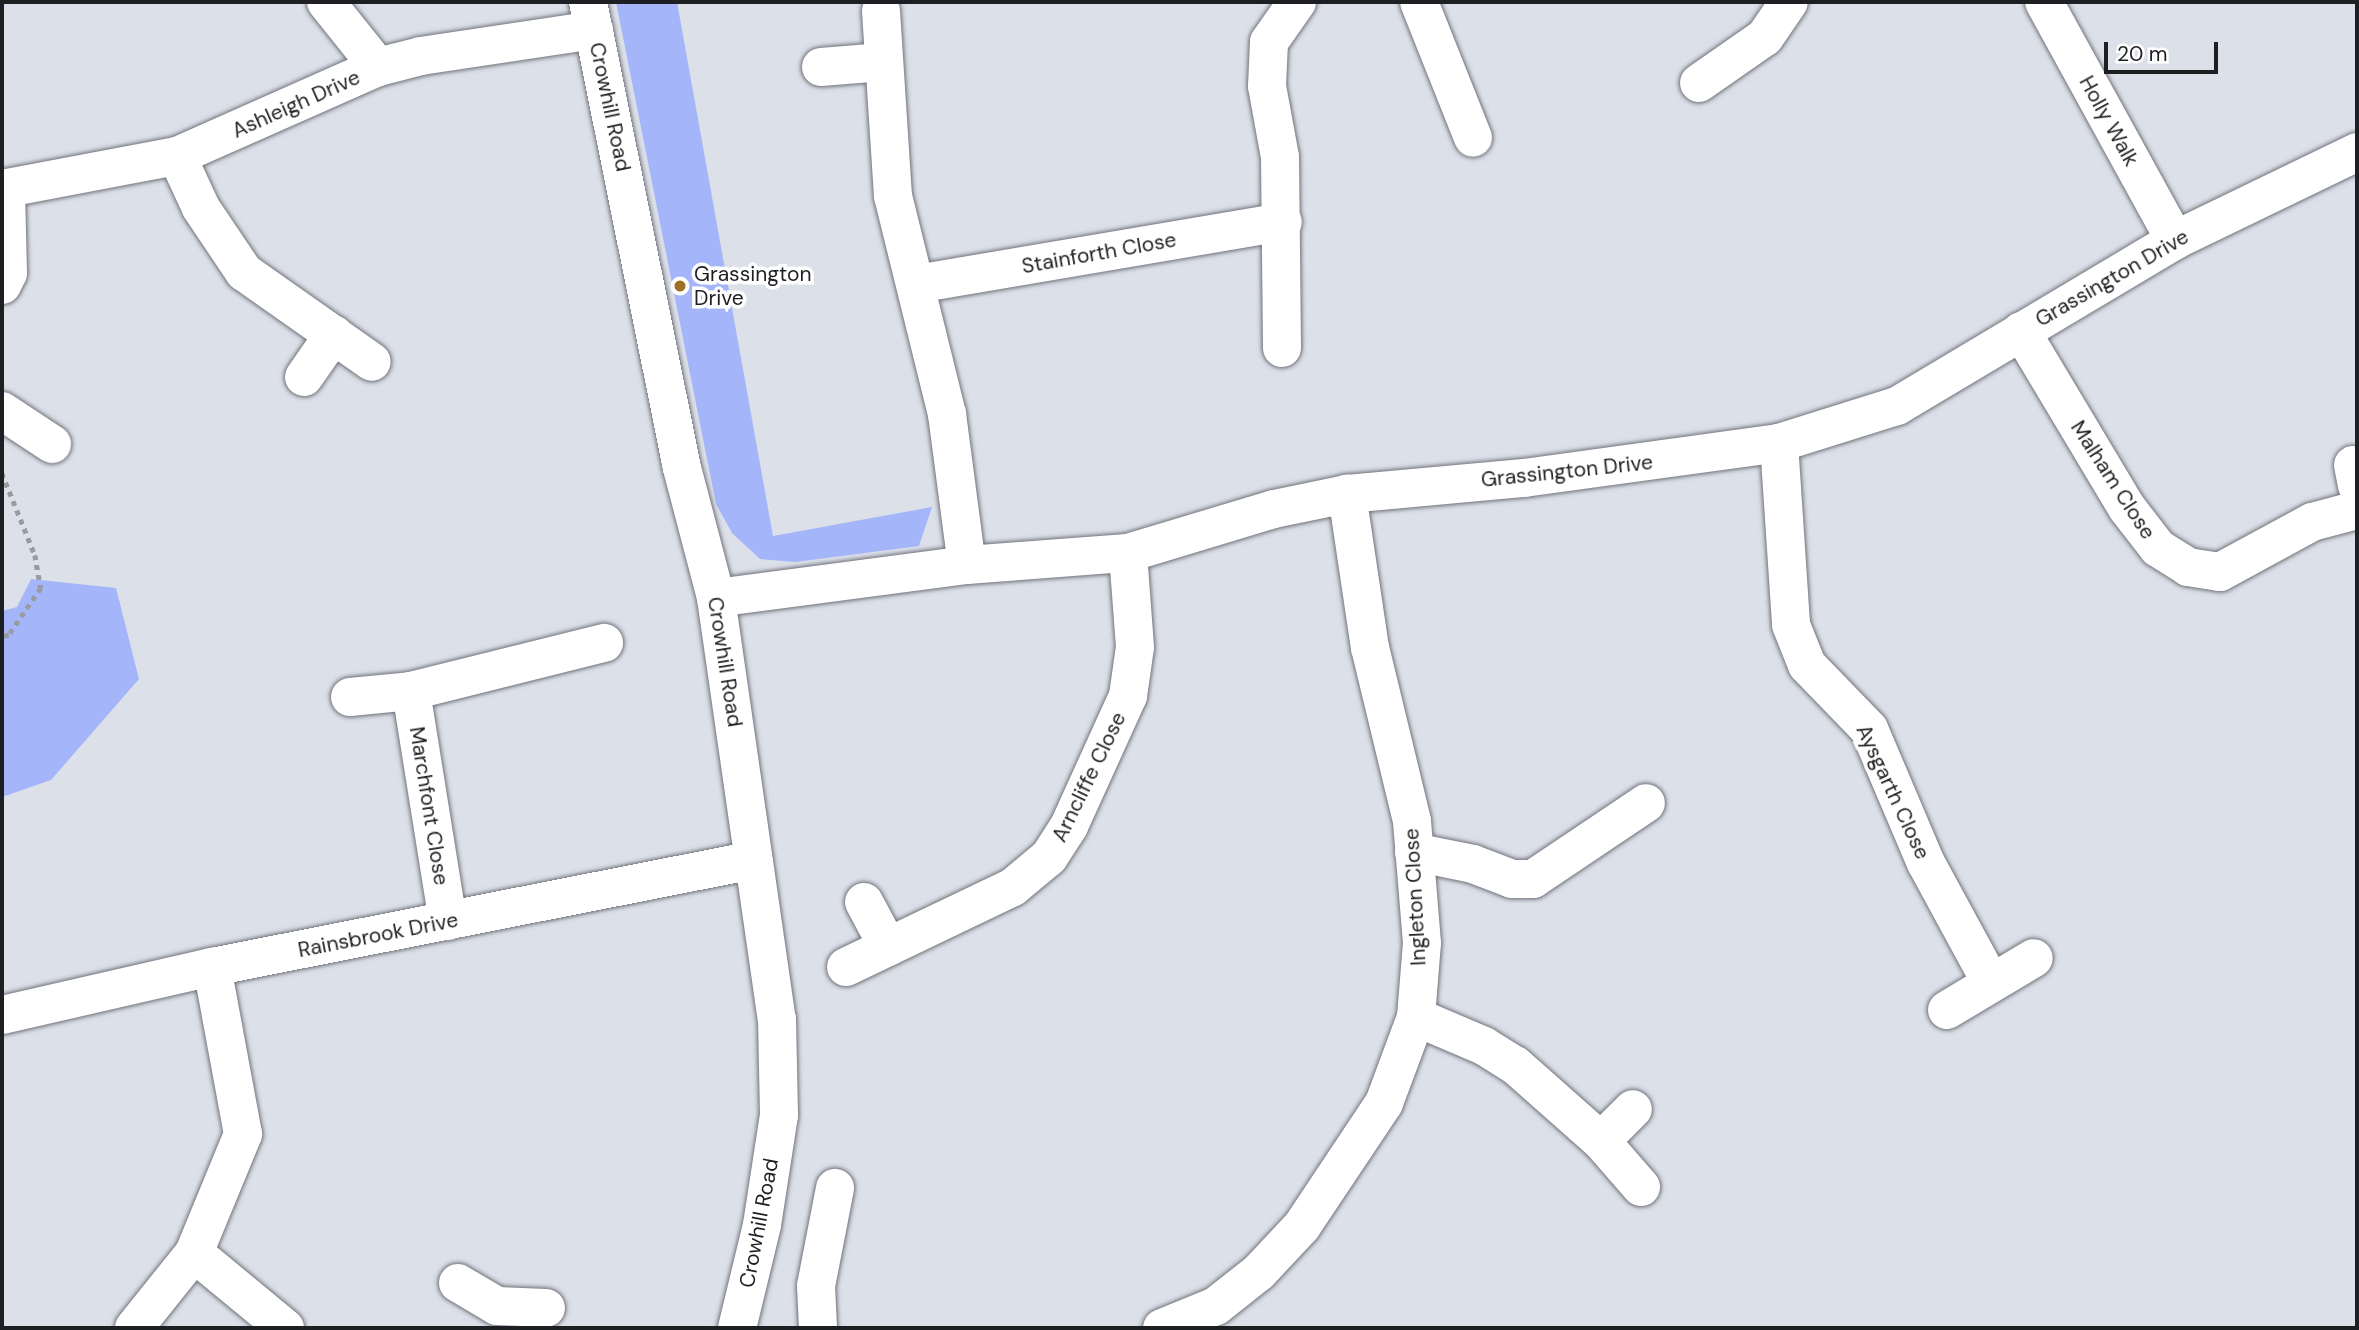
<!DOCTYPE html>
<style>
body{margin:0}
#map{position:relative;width:2359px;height:1330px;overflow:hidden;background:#dce0e9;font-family:"DM Sans",sans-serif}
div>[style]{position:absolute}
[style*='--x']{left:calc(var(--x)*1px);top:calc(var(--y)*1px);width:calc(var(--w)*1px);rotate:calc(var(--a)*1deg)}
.green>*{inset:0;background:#a4b6f9}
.path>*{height:4.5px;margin-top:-2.25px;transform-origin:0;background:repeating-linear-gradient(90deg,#989ba2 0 5px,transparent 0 10px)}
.roads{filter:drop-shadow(0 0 2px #71737c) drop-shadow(0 0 2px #71737c)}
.minor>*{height:38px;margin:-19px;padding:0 19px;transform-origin:19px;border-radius:19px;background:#fff}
.dots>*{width:19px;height:19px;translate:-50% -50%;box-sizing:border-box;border:4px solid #fff;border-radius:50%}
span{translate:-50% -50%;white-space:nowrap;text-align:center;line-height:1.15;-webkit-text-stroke:7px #fff;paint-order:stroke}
.street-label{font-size:21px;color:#1d1f22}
.poi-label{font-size:21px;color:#1d1f22}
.left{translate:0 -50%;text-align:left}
.frame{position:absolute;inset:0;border:4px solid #1d1f22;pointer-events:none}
.scale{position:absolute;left:2104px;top:42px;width:114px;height:32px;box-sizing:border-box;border:4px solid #1d1f22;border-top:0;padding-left:9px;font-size:21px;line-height:24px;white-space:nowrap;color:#1d1f22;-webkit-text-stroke:5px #fff;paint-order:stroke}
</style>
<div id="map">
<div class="green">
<div style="clip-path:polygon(616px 2px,677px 2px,773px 536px,932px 507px,919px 546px,795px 562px,760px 559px,732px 533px,716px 504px)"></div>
<div style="clip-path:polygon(31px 579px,116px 588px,139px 679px,51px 780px,2px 797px,2px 611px,17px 607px)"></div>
</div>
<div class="path">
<div style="--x:2;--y:473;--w:88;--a:68.1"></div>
<div style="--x:35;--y:555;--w:34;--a:80"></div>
<div style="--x:41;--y:588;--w:57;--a:124.2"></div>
<div style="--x:9;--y:635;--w:7;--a:164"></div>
</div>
<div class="roads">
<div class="minor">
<div style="--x:326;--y:2;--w:83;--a:51.3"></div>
<div style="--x:588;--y:2;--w:475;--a:78.6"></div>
<div style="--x:682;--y:468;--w:134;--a:75.3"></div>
<div style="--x:716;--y:598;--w:425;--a:81.8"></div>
<div style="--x:777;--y:1019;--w:96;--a:88.8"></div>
<div style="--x:779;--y:1115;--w:111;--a:98.8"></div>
<div style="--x:762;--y:1225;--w:106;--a:103.6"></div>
<div style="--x:1419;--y:2;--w:146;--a:68.3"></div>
<div style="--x:2044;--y:2;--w:272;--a:61.2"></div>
<div style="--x:881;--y:11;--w:185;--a:86.3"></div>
<div style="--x:893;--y:196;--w:225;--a:76.1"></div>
<div style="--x:947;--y:414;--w:152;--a:82.5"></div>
<div style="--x:821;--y:67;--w:62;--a:-4.6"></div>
<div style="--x:1699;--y:83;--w:80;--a:-34.9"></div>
<div style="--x:1765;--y:37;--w:42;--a:-55.6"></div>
<div style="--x:177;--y:156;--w:57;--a:65.2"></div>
<div style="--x:201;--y:208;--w:77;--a:56.1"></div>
<div style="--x:244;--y:272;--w:156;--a:35.1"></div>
<div style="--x:2;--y:189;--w:178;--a:-10.7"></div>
<div style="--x:177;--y:156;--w:220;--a:-23.9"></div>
<div style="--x:378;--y:67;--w:44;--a:-14.3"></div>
<div style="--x:421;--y:56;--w:175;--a:-8.5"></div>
<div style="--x:916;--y:284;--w:372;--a:-9.6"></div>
<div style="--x:2;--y:285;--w:13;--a:-63"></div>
<div style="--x:8;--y:273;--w:83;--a:-91.4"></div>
<div style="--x:2021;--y:331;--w:206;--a:59.1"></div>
<div style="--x:2127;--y:508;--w:51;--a:52.2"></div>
<div style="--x:2158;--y:548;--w:36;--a:32"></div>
<div style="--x:2188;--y:567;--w:32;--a:9"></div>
<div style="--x:2220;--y:572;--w:105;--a:-28.5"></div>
<div style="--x:2312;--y:522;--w:47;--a:-14.9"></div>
<div style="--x:1282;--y:348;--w:191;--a:-90.6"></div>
<div style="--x:1280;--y:157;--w:72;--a:-100.4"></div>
<div style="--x:1267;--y:86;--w:44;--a:-87.4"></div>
<div style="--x:1269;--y:42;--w:49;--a:-55"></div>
<div style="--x:304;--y:377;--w:52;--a:-55.1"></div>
<div style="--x:2;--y:411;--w:60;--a:33.4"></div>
<div style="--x:1779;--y:443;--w:182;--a:86.2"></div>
<div style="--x:1791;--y:625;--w:43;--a:68.2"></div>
<div style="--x:1807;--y:665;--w:89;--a:45.9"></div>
<div style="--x:1869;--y:729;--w:146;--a:67"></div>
<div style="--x:1926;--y:863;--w:134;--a:61.5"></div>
<div style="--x:2353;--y:465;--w:21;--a:79"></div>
<div style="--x:716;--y:598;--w:253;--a:-7.5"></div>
<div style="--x:967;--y:565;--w:161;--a:-4.3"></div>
<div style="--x:1128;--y:553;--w:152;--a:-16.8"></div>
<div style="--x:1274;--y:509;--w:75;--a:-11.6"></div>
<div style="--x:1347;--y:494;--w:178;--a:-5.2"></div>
<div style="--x:1524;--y:478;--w:257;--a:-7.8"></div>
<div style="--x:1779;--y:443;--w:124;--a:-17.4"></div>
<div style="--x:1897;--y:406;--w:324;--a:-30.8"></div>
<div style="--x:2175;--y:240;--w:202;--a:-25.8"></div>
<div style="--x:411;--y:691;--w:233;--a:80.9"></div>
<div style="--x:350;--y:697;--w:61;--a:-5.6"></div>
<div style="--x:411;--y:691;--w:199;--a:-14"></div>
<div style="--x:1414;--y:852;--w:60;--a:11.5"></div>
<div style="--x:1473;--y:864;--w:42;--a:21"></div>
<div style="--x:1512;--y:879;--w:21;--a:0"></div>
<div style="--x:1533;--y:879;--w:136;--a:-33.9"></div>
<div style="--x:864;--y:902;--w:51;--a:61.9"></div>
<div style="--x:846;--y:967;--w:185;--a:-25.6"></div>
<div style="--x:1013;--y:887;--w:47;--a:-39.8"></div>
<div style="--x:1049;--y:857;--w:37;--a:-57"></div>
<div style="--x:1069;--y:826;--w:143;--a:-65.6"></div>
<div style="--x:1128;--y:696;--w:49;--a:-81.9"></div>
<div style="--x:1135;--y:647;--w:94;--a:-94.3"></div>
<div style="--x:1947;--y:1010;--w:101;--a:-30.9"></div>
<div style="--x:2;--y:1015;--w:215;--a:-12.9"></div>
<div style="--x:212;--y:967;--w:552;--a:-11.17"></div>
<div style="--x:1416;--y:1017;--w:74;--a:23.1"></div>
<div style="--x:1484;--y:1046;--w:36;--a:32"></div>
<div style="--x:1515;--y:1065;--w:115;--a:41.5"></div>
<div style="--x:1601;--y:1141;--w:61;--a:49"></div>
<div style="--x:1601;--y:1141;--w:45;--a:-45"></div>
<div style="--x:194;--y:1253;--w:118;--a:39.5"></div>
<div style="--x:458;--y:1283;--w:45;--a:30.5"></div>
<div style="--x:497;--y:1306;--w:49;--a:2.3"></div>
<div style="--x:134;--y:1328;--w:96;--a:-51.3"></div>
<div style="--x:194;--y:1253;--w:129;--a:-67.6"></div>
<div style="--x:243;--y:1134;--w:170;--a:-100.5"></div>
<div style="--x:818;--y:1328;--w:42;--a:-92.7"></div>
<div style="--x:816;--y:1286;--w:100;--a:-79"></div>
<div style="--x:1162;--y:1328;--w:58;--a:-22.2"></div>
<div style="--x:1216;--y:1306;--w:55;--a:-38.3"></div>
<div style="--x:1259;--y:1272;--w:63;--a:-46.9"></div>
<div style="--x:1302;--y:1226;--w:148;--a:-56.3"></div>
<div style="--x:1384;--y:1103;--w:92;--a:-69.6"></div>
<div style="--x:1416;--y:1017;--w:74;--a:-85.4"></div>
<div style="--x:1422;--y:943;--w:122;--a:-94.7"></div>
<div style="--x:1412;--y:821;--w:178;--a:-103.6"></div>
<div style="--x:1370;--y:648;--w:156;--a:-98.5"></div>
</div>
</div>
<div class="dots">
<div style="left:680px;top:286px;background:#a07023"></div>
</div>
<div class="street-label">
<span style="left:296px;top:104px;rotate:-24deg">Ashleigh Drive</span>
<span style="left:610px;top:107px;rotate:78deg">Crowhill Road</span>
<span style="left:2109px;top:121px;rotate:61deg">Holly Walk</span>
<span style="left:1099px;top:253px;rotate:-10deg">Stainforth Close</span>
<span style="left:2112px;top:278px;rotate:-30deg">Grassington Drive</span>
<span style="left:1567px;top:471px;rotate:-6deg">Grassington Drive</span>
<span style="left:2113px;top:480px;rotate:57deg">Malham Close</span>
<span style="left:725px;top:662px;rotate:81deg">Crowhill Road</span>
<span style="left:1089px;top:777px;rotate:-64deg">Arncliffe Close</span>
<span style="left:1893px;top:792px;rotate:65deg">Aysgarth Close</span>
<span style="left:429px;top:806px;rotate:81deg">Marchfont Close</span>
<span style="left:1415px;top:897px;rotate:-93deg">Ingleton Close</span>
<span style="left:378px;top:935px;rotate:-11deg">Rainsbrook Drive</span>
<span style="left:759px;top:1223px;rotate:-79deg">Crowhill Road</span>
</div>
<div class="poi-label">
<span class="left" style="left:694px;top:286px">Grassington<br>Drive</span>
</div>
<div class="frame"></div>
<div class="scale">20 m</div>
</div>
